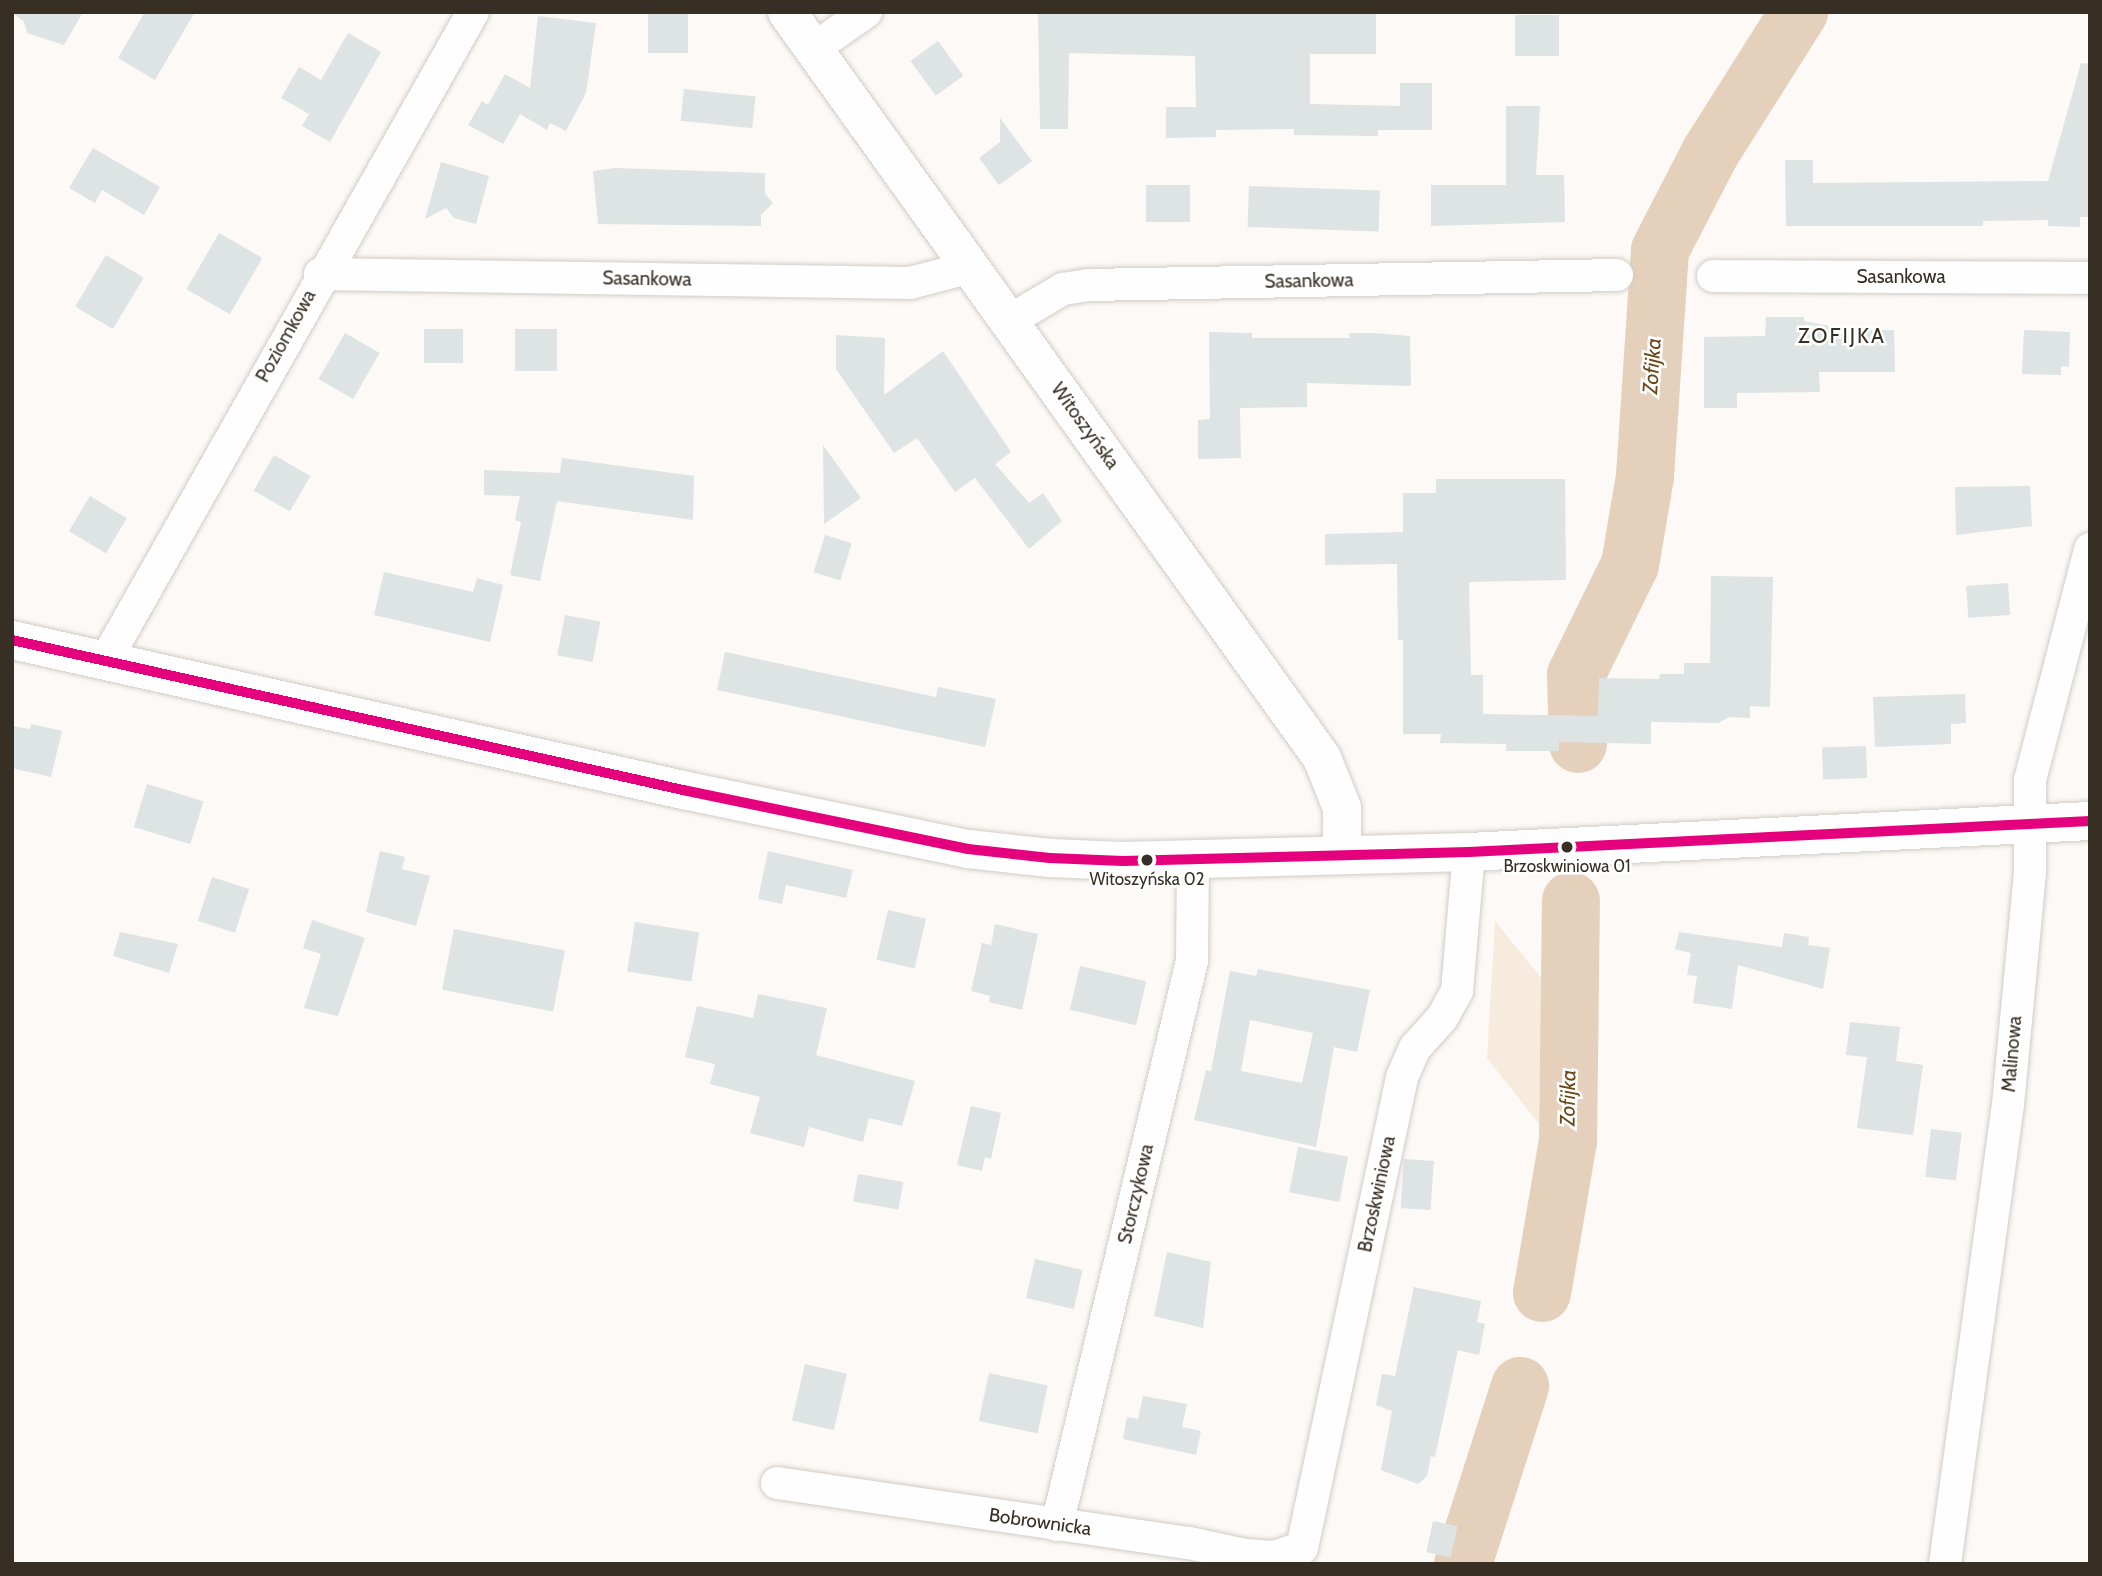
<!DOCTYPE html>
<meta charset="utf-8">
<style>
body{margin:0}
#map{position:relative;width:2102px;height:1576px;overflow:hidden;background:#fcf9f6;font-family:Cabin,sans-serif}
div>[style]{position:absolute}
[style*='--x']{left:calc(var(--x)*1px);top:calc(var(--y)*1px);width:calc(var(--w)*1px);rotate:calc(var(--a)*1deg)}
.green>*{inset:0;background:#f7ebde}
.river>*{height:58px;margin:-29px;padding:0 29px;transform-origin:29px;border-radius:29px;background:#e5d1bb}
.building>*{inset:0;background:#dee3e4;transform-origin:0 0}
.roads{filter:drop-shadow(0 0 2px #d1ccc6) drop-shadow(0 0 2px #d1ccc6)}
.minor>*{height:32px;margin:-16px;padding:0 16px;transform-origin:16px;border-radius:16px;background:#fffefe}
.tertiary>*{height:38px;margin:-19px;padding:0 19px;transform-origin:19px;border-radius:19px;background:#fffefe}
.bus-1>*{height:10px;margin:-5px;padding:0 5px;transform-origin:5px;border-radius:5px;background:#e5007d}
.dots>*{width:19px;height:19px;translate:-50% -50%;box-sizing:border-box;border:4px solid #fff;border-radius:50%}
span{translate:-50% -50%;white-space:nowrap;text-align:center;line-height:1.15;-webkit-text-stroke:5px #fff;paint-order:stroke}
.bus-label{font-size:17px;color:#372e24}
.street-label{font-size:19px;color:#372e24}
.neighbourhood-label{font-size:21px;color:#372e24;letter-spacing:2px}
.water-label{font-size:21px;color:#6b4614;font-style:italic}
.frame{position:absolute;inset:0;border:14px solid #372e24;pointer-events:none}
</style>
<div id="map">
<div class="green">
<div style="clip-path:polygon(1495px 921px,1542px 979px,1539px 1124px,1487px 1058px)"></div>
</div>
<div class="river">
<div style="--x:1578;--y:744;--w:69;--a:-91.7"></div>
<div style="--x:1576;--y:675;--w:123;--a:-63.9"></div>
<div style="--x:1630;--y:565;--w:90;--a:-80.4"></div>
<div style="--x:1645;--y:476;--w:226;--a:-86.2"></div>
<div style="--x:1660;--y:250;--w:109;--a:-62.7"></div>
<div style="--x:1710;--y:153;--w:167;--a:-57.7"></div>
<div style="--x:1542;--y:1293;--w:154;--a:-80.3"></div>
<div style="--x:1568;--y:1141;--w:240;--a:-89.3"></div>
<div style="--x:1463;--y:1564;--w:187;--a:-72.2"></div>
</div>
<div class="building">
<div style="clip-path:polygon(12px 12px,83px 12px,64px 45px,27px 33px,24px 22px)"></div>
<div style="clip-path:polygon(145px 12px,195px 12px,155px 80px,118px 58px)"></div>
<div style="left:648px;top:12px;width:40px;height:41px"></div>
<div style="clip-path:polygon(1038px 14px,1376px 14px,1376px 54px,1310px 54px,1310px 104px,1400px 106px,1400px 83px,1432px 83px,1432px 130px,1378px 130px,1378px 136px,1294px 135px,1294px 129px,1216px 130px,1216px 137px,1166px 138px,1166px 107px,1196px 107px,1195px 56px,1069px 53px,1068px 129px,1040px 129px)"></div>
<div style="left:1515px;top:15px;width:44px;height:41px"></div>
<div style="clip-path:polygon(538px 16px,596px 23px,586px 93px,566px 131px,550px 123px,547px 130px,520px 114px,503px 144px,468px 125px,482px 101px,488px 105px,505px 74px,530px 88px)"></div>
<div style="clip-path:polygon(348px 33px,381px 52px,330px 142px,302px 126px,309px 114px,281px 98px,299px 67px,321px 80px)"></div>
<div style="left:938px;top:41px;width:43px;height:34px;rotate:54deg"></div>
<div style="clip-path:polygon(2081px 63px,2090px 64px,2090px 217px,2080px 217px,2080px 227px,2048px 226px,2048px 220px,1983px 221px,1983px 226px,1786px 226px,1785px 160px,1813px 160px,1813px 183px,2048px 181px)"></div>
<div style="left:684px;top:89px;width:72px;height:32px;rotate:6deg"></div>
<div style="clip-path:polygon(1506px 106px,1540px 106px,1536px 175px,1564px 175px,1565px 222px,1431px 226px,1431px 185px,1506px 185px)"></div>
<div style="clip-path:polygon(1000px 118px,1032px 161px,999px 185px,979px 158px,1000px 142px)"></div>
<div style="clip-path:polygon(93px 148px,160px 187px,144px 215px,102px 190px,95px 203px,69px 188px)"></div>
<div style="clip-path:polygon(441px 162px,489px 176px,476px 224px,454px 218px,446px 208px,425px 219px)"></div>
<div style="clip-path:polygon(615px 168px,765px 173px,765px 194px,773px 203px,761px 215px,761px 226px,598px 224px,593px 171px)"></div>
<div style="left:1146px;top:185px;width:44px;height:37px"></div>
<div style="left:1249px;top:186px;width:131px;height:41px;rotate:2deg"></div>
<div style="left:219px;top:233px;width:50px;height:65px;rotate:30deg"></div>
<div style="left:106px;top:255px;width:44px;height:60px;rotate:31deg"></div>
<div style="clip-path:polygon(1766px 317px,1804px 317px,1804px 321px,1850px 330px,1894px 330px,1895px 372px,1819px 372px,1820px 392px,1737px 393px,1737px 408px,1704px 408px,1704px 337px,1765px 336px)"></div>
<div style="left:424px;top:329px;width:39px;height:34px"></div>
<div style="left:515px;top:329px;width:42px;height:42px"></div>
<div style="clip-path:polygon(2024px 330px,2070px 332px,2069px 367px,2061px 366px,2061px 375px,2022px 374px)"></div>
<div style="clip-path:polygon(1209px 332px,1252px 333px,1252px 338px,1350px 338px,1349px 333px,1373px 333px,1410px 336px,1411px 386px,1307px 383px,1307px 407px,1240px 408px,1241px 458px,1198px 459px,1198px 420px,1210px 419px)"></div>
<div style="left:345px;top:333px;width:40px;height:53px;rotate:30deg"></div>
<div style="clip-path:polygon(836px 335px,885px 338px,884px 395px,943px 351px,1011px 452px,995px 464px,1029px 503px,1043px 493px,1062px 521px,1029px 549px,975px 478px,955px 492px,917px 438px,894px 453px,836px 369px)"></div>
<div style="clip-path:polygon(823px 445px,861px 498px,824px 524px)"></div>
<div style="left:274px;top:455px;width:42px;height:41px;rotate:30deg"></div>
<div style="clip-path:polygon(562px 458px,694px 476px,693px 520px,557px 501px,540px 581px,510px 575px,521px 522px,515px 520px,520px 496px,484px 495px,484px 470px,560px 473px)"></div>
<div style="clip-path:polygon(1436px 479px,1565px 479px,1566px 580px,1469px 582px,1471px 675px,1483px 675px,1483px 714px,1598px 716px,1599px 678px,1659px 679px,1660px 674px,1684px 674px,1684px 663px,1710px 663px,1711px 576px,1773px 577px,1770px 707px,1750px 706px,1750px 718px,1729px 717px,1718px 723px,1651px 722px,1651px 744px,1559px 742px,1559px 751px,1506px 751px,1506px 744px,1440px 743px,1441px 734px,1403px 734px,1403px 640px,1398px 640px,1397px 564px,1325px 565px,1325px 534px,1403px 532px,1403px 493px,1436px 493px)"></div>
<div style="clip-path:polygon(2030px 486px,2032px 526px,1956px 535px,1955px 487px)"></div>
<div style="left:90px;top:496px;width:43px;height:41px;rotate:31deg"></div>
<div style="left:825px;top:535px;width:28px;height:39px;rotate:17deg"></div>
<div style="clip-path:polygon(384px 572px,473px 592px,477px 578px,503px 585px,490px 642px,374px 615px)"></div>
<div style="left:2008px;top:583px;width:32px;height:42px;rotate:86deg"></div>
<div style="left:565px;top:615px;width:36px;height:41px;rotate:11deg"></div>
<div style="clip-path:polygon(725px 652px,936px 697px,938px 687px,996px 699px,985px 747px,717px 690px)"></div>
<div style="clip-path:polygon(1965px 694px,1966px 723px,1951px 724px,1951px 744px,1875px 747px,1873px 697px)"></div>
<div style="clip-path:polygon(31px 724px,62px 731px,51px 777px,12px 768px,12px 726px,30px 729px)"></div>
<div style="left:1866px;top:746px;width:32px;height:44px;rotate:88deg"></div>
<div style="left:147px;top:784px;width:59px;height:45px;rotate:17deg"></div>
<div style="clip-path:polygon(380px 851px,405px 857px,402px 869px,430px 876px,416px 926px,366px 912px)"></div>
<div style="clip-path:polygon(768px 851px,853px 870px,846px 898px,786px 885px,782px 904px,758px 899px)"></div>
<div style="left:212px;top:877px;width:39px;height:46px;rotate:18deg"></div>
<div style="left:888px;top:910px;width:39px;height:51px;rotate:13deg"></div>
<div style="clip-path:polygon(312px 920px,365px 938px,338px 1016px,304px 1008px,321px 954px,303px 948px)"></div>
<div style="left:635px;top:922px;width:65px;height:50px;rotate:9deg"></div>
<div style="clip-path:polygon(995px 924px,1038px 934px,1022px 1010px,989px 1002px,990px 996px,971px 991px,982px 943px,991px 945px)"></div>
<div style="left:454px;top:929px;width:113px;height:62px;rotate:11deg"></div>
<div style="clip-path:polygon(120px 932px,178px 944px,169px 973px,113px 956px)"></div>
<div style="clip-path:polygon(1679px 932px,1782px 947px,1784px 933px,1809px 937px,1808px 945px,1830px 948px,1823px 989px,1738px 965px,1732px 1009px,1693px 1003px,1697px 976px,1687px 975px,1691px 953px,1675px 949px)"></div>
<div style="left:1080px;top:966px;width:68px;height:45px;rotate:13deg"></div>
<div style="clip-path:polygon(evenodd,1258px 969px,1370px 990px,1357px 1052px,1334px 1047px,1316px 1147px,1194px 1120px,1206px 1070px,1211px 1071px,1230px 971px,1256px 976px,1258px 969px,1250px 1020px,1313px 1033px,1302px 1083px,1241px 1071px,1250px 1020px)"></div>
<div style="clip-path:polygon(758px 994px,827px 1008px,816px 1055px,915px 1081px,902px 1126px,869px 1118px,863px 1142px,809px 1127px,804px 1147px,750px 1133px,760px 1097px,710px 1084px,715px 1064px,685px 1057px,697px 1006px,753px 1018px)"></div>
<div style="clip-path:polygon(1850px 1022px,1900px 1027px,1896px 1061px,1923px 1065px,1913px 1135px,1857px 1128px,1867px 1057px,1846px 1055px)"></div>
<div style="clip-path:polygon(971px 1106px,1001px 1113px,991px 1159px,985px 1157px,982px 1171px,957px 1165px)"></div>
<div style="left:1931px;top:1129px;width:31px;height:48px;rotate:7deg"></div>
<div style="left:1298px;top:1147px;width:51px;height:46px;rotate:11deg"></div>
<div style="left:1404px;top:1159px;width:30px;height:49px;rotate:4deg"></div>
<div style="left:858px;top:1174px;width:46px;height:28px;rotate:10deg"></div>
<div style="clip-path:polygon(1167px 1252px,1211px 1262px,1203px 1328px,1154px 1316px)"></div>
<div style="left:1035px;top:1259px;width:49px;height:40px;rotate:13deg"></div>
<div style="clip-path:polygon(1414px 1287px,1481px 1301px,1477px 1322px,1485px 1324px,1479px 1355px,1458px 1350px,1435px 1457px,1431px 1456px,1427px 1476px,1418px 1484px,1381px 1470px,1392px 1411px,1376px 1405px,1382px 1374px,1395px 1376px)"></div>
<div style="left:805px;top:1364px;width:43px;height:58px;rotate:13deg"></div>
<div style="left:989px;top:1373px;width:60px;height:49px;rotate:12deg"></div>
<div style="clip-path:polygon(1143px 1396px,1187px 1404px,1182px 1427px,1201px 1431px,1196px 1455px,1123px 1439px,1127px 1417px,1138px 1419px)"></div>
<div style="left:1433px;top:1521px;width:25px;height:32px;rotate:12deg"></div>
</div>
<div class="roads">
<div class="minor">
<div style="--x:813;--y:49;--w:65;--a:-34.9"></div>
<div style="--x:320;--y:274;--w:590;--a:0.87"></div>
<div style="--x:910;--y:283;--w:63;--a:-14.7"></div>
<div style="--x:1713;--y:276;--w:377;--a:0.3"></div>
<div style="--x:1009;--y:321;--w:63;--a:-30.7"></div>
<div style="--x:1063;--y:289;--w:25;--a:-9"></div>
<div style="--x:1088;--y:285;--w:529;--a:-1.08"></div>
<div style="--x:104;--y:663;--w:748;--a:-60.45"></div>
<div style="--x:777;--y:1483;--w:416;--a:8.3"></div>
<div style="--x:1189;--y:1543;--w:57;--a:12.1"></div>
<div style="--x:1245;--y:1555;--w:29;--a:4"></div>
<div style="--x:1274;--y:1557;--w:29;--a:-18"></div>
<div style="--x:1302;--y:1548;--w:481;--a:-78"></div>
<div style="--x:1402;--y:1077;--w:32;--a:-66"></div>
<div style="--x:1415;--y:1048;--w:40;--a:-48"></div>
<div style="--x:1442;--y:1018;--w:31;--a:-61"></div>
<div style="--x:1457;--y:991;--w:140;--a:-85.1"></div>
<div style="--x:1057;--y:1525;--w:580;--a:-76.54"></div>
<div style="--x:1192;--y:961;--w:101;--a:-89.4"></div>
<div style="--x:1945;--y:1564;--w:463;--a:-82.2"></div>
<div style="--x:2008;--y:1105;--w:233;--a:-84.6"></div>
<div style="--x:2030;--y:873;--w:93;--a:-90"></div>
<div style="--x:2030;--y:780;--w:239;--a:-75.4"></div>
</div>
<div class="tertiary">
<div style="--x:787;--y:12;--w:918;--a:54.35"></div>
<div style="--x:1322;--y:758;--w:54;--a:68.2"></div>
<div style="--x:1342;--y:808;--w:47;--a:90"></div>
<div style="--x:12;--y:640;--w:688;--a:12.6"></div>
<div style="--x:683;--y:790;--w:291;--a:11.7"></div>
<div style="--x:968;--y:849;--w:82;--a:6.3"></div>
<div style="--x:1050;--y:858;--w:73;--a:2.4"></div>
<div style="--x:1123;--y:861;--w:346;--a:-1.5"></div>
<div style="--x:1469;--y:852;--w:622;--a:-2.86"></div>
</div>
</div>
<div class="bus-1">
<div style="--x:12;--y:640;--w:688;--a:12.6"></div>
<div style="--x:683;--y:790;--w:291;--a:11.7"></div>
<div style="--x:968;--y:849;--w:82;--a:6.3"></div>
<div style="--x:1050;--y:858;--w:73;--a:2.4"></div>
<div style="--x:1123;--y:861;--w:346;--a:-1.5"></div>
<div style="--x:1469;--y:852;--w:622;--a:-2.86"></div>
</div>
<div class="dots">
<div style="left:1567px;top:847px;background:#372e24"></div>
<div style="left:1147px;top:860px;background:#372e24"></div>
</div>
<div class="bus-label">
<span style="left:1567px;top:867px">Brzoskwiniowa 01</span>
<span style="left:1147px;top:880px">Witoszyńska 02</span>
</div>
<div class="street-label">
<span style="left:1901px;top:277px">Sasankowa</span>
<span style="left:647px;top:279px;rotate:1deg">Sasankowa</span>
<span style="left:1309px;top:281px;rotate:-1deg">Sasankowa</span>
<span style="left:286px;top:336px;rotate:-61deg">Poziomkowa</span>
<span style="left:1085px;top:426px;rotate:54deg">Witoszyńska</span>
<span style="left:2012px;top:1054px;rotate:-85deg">Malinowa</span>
<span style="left:1136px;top:1194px;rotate:-77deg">Storczykowa</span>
<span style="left:1377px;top:1194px;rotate:-78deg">Brzoskwiniowa</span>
<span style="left:1040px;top:1522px;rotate:8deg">Bobrownicka</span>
</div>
<div class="neighbourhood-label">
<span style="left:1842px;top:336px">ZOFIJKA</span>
</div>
<div class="water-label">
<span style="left:1652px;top:366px;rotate:-86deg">Zofijka</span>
<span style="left:1568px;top:1098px;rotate:-89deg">Zofijka</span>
</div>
<div class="frame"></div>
</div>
